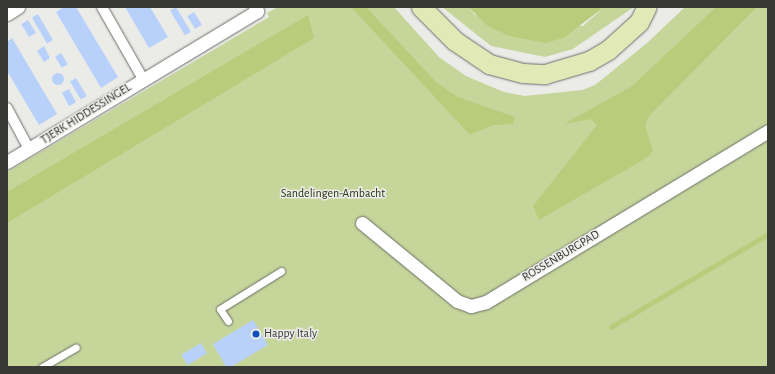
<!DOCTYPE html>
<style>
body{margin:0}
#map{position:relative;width:775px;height:374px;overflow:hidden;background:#ebece8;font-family:"Alegreya Sans",sans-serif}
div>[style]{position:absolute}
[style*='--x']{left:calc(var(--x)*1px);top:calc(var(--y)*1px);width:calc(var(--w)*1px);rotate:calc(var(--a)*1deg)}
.green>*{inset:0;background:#c6d69b}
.water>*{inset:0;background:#b8cc7b}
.stream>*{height:4.5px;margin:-2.25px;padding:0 2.25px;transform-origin:2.25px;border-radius:2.25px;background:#b8cc7b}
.building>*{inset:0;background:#b8d1fb;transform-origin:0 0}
.round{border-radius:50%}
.roads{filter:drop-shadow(0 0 1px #6d6e6a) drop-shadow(0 0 1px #6d6e6a)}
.service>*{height:7px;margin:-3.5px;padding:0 3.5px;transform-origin:3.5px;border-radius:3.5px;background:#fff}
.pedestrian>*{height:10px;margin:-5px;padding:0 5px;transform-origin:5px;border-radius:5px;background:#fff}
.minor>*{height:13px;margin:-6.5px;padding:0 6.5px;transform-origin:6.5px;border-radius:6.5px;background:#fff}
.secondary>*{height:19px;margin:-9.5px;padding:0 9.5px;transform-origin:9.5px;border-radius:9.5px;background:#e1eab7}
.dots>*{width:11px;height:11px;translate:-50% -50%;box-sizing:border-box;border:2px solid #ebece8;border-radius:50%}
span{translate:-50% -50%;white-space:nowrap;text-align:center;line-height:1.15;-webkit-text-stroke:3px #ebece8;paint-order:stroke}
.street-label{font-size:12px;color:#383837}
.park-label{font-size:12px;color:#2b3310}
.poi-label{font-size:12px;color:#383837}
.left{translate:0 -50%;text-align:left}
.frame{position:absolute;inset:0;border:8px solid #383837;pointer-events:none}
</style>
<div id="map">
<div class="green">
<div style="clip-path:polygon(278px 7px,394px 7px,439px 57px,466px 76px,504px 92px,525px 96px,582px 90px,595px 85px,647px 43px,685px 7px,768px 7px,768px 367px,7px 367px,7px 172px,269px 17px,267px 13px)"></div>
<div style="clip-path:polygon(442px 7px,468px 7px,475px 15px,583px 26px,604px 7px,634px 7px,573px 49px,545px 57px,491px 46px)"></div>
</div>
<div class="water">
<div style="clip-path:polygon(351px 7px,366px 7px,437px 83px,458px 97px,515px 117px,513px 124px,493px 125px,470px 135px)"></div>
<div style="clip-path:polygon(468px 7px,604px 7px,565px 37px,546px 43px,509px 36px,488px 26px)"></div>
<div style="clip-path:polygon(716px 7px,757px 7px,649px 116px,645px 125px,653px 151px,648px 157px,539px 220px,533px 206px,597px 125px,591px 119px,564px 124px,632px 86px)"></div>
<div style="clip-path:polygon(308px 15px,314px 38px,7px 223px,7px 192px)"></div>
</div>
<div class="stream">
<div style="--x:611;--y:327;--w:182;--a:-30.6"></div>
</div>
<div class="building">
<div style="clip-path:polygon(64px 7px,76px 7px,118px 77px,101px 88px,56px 12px)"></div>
<div style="clip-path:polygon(125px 7px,150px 7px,168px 37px,149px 48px)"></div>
<div style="left:176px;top:7px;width:29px;height:7px;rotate:59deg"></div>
<div style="left:194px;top:12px;width:15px;height:8px;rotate:58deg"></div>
<div style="left:38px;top:14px;width:30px;height:7px;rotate:60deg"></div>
<div style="left:28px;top:20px;width:15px;height:8px;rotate:58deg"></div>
<div style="clip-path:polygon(12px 38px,57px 114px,39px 125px,7px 71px,7px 42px)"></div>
<div style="clip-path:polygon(44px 46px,50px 58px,44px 62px,37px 51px)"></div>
<div style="left:61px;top:53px;width:13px;height:7px;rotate:58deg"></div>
<div class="round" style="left:52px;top:73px;width:12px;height:12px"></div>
<div style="left:76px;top:78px;width:21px;height:7px;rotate:59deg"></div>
<div style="left:69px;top:89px;width:15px;height:8px;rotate:62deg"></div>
<div style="left:253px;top:320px;width:29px;height:47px;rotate:59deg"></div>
<div style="left:201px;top:343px;width:12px;height:23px;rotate:59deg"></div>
</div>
<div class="roads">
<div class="service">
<div style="--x:228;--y:321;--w:14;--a:-124"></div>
<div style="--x:220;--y:309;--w:72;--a:-31.9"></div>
<div style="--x:42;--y:367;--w:39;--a:-30"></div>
</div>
<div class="pedestrian">
<div style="--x:102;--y:7;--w:83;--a:60.3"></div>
<div style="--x:7;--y:108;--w:47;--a:61.8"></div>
</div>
<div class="minor">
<div style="--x:7;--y:14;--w:13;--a:-32"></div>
<div style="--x:7;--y:162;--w:292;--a:-31.1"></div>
<div style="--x:257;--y:11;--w:4;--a:-117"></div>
<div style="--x:362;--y:223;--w:123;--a:39.4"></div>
<div style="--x:457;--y:301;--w:15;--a:20"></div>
<div style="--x:471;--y:306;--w:16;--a:-15"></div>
<div style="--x:486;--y:302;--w:330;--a:-31.2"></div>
</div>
<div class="secondary">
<div style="--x:421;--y:7;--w:48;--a:45"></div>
<div style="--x:455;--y:41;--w:41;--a:34.1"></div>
<div style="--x:489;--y:64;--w:35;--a:15"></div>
<div style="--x:523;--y:73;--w:22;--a:3"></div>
<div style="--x:545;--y:74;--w:46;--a:-16.5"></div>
<div style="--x:589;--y:61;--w:22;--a:-30"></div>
<div style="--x:608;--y:50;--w:42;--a:-42.1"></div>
<div style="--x:639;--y:22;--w:16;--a:-63"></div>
</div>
</div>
<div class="dots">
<div style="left:256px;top:334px;background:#0f51bc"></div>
</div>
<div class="street-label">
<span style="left:86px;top:114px;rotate:-32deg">TJERK HIDDESSINGEL</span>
<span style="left:561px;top:256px;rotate:-31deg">ROSSENBURGPAD</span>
</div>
<div class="park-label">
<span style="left:333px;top:194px">Sandelingen-Ambacht</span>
</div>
<div class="poi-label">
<span class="left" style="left:264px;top:334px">Happy Italy</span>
</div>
<div class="frame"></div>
</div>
